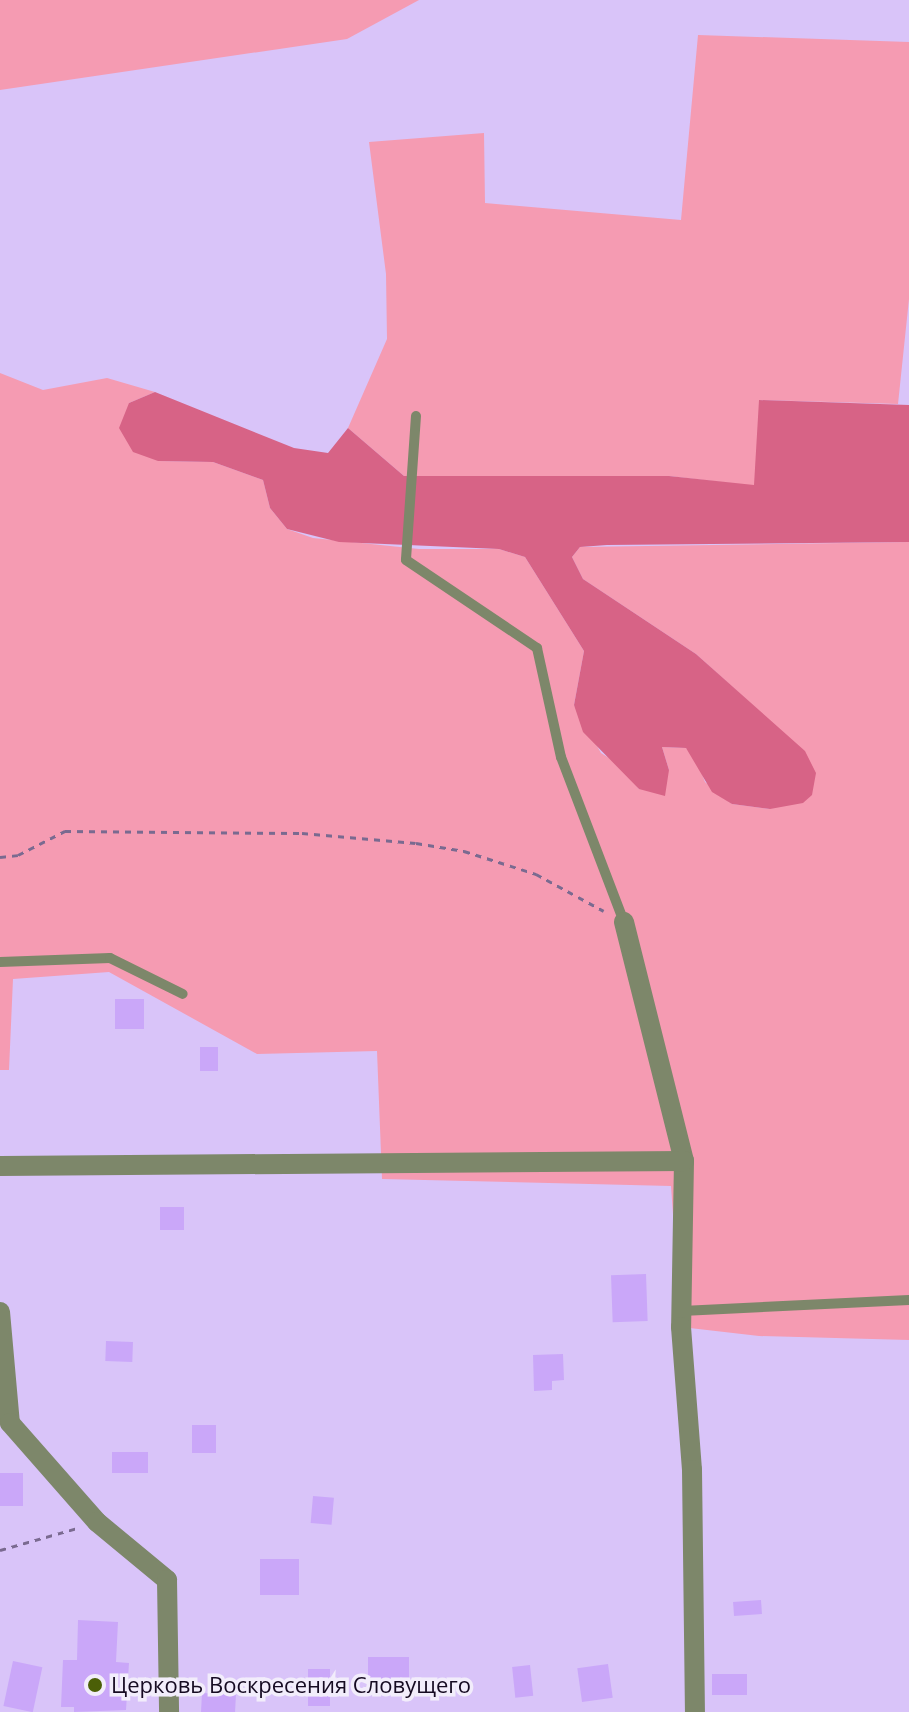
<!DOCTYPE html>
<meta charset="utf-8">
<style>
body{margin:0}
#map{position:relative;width:909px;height:1712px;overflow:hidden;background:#d9c4f9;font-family:"Open Sans",sans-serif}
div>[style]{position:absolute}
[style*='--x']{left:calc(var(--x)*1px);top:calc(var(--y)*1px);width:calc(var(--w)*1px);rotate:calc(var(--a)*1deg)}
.green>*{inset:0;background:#f59bb2}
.forest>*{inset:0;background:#d76386}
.building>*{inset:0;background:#caa7f9;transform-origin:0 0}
.path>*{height:3px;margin-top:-1.5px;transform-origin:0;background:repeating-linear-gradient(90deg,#7a6a90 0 6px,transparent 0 12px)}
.lane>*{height:10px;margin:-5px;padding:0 5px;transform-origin:5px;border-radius:5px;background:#7d876a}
.street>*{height:20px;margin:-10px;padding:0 10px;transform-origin:10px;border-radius:10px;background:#7d876a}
.dots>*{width:22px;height:22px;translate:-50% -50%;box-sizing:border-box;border:4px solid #f2edfb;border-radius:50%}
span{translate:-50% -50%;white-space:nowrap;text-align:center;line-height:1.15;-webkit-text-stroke:7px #f2edfb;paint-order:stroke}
.poi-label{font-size:22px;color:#160b22}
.left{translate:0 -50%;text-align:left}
</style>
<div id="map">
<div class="green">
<div style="clip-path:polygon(0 0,419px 0,347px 39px,0 90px)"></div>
<div style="clip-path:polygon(698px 35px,909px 42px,909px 299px,898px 404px,760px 400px,755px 486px,669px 476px,404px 476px,348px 428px,387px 339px,386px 274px,369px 142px,484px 133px,485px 203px,681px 220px)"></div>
<div style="clip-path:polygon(0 373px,43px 390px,107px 378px,155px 392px,129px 403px,158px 461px,213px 462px,263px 480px,270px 508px,287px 529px,313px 538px,419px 549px,499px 549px,525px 557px,584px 651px,574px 705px,601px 753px,623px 767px,639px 789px,669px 770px,662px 747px,686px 748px,696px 758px,705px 782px,732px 804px,770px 809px,758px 710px,696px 654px,583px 579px,572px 557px,580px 547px,909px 542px,909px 1340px,759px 1336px,681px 1327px,671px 1186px,382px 1179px,377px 1051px,257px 1054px,109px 972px,13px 979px,9px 1070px,0 1070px)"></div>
</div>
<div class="forest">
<div style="clip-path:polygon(155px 392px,294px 448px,328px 453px,348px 428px,404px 476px,669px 476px,754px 485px,759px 400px,909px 405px,909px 542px,607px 545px,580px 547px,572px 557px,583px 579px,696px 654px,805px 751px,816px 773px,812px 795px,803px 803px,770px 809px,732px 804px,712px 792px,686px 748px,662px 747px,669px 770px,665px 796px,639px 789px,583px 732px,574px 705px,584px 651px,525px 557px,499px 549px,339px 542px,287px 529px,270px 508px,263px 480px,213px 462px,158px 461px,133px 452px,119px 428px,129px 403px)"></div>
</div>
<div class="building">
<div style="left:115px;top:999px;width:29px;height:30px"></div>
<div style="left:200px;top:1047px;width:18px;height:24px"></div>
<div style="left:184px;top:1207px;width:23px;height:24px;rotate:90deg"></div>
<div style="left:646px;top:1274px;width:47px;height:35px;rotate:88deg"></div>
<div style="left:106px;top:1341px;width:27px;height:20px;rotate:2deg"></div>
<div style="clip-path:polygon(563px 1354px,564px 1380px,552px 1381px,552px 1390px,534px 1391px,533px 1355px)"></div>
<div style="left:192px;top:1425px;width:24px;height:28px"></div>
<div style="left:148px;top:1452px;width:21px;height:36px;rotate:90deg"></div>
<div style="left:0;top:1473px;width:23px;height:33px"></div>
<div style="left:313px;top:1496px;width:21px;height:27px;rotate:5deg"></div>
<div style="left:260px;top:1559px;width:39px;height:36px"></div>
<div style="left:761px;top:1600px;width:14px;height:28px;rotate:86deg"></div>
<div style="clip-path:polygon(78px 1620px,118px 1622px,116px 1662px,129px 1663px,126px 1710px,74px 1712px,74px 1707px,61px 1707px,63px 1660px,77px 1660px)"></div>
<div style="left:368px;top:1657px;width:41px;height:32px"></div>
<div style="left:13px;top:1661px;width:30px;height:46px;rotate:12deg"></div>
<div style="left:608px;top:1664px;width:34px;height:31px;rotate:82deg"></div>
<div style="left:530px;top:1665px;width:31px;height:18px;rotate:84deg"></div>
<div style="left:330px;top:1669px;width:37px;height:22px;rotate:90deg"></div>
<div style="left:747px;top:1674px;width:21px;height:35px;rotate:90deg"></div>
<div style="left:202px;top:1693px;width:34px;height:19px;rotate:3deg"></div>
</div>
<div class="path">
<div style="--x:0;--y:857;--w:18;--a:-6"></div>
<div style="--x:18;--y:855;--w:53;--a:-27.1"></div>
<div style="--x:65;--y:831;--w:237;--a:0.5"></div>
<div style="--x:302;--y:833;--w:114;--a:5"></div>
<div style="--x:416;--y:843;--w:49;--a:9.5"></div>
<div style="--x:464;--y:851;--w:76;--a:17.7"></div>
<div style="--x:536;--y:874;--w:77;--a:28.6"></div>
<div style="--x:0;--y:1550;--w:80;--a:-15.9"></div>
</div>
<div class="lane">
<div style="--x:416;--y:416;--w:144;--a:94"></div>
<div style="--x:406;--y:560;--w:158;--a:33.9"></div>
<div style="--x:537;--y:648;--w:112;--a:77.6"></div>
<div style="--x:561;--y:757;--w:177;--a:69.1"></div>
<div style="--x:0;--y:962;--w:110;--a:-2.1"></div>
<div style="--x:110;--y:958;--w:81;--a:26.3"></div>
<div style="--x:682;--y:1311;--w:227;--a:-2.8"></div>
</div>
<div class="street">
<div style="--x:624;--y:922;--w:246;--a:75.9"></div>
<div style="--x:684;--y:1161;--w:166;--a:91"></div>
<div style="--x:681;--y:1327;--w:143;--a:85.6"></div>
<div style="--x:692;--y:1470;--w:242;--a:89.3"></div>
<div style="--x:0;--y:1166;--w:684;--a:-0.42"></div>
<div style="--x:0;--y:1312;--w:111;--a:84.9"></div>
<div style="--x:10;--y:1423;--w:132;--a:48.7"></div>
<div style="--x:97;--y:1522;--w:91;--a:39.6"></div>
<div style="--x:167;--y:1580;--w:132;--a:89.1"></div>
</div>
<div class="dots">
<div style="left:95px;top:1685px;background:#4b5f07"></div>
</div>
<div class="poi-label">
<span class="left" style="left:111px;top:1685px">Церковь Воскресения Словущего</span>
</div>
</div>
